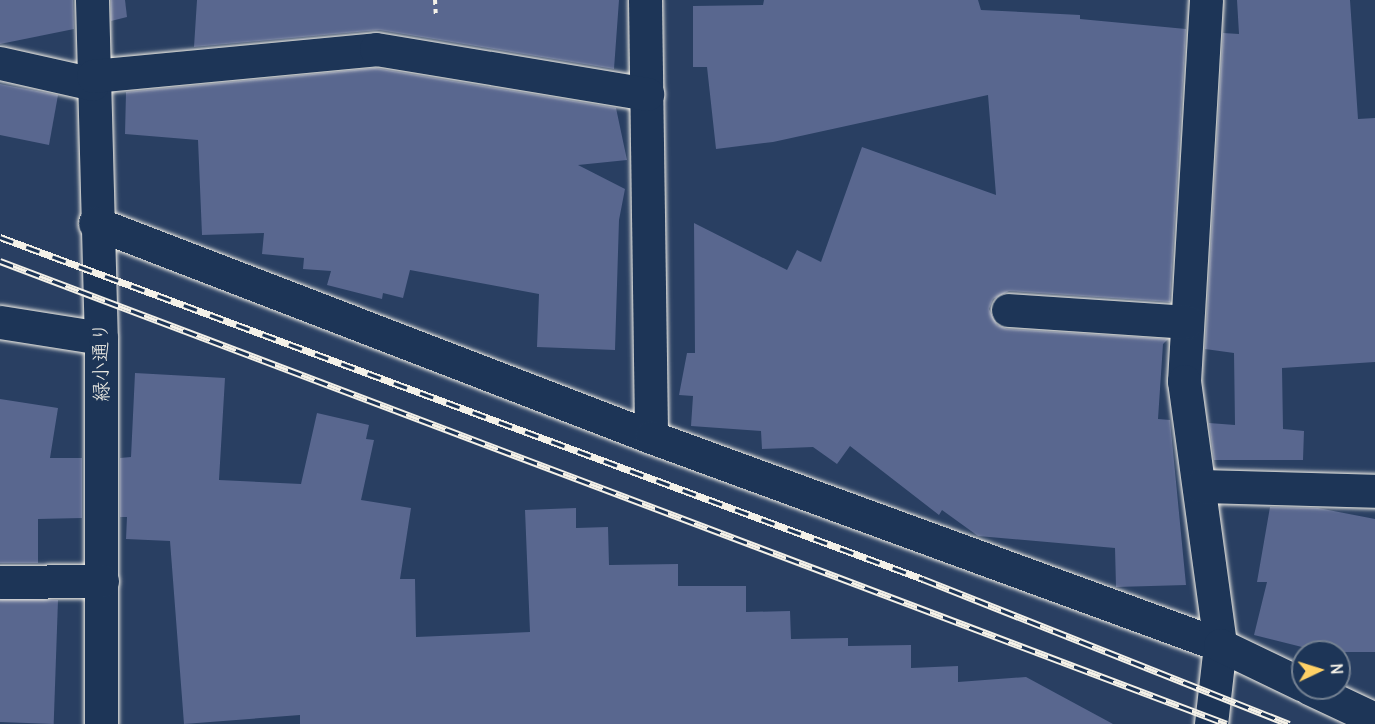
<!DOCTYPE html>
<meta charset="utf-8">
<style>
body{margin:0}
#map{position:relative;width:1375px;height:724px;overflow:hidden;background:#293f62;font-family:Delius,"Klee One",sans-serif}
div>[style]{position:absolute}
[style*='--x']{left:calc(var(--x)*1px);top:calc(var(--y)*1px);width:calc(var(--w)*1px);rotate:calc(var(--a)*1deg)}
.building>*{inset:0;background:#59678f;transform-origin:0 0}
.path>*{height:4px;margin-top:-2px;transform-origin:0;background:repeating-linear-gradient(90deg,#f4f1e8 0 4.5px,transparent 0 9px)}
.roads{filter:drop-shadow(0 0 2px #f4f1e8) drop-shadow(0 0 2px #f4f1e8)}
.minor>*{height:33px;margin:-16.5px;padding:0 16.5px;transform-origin:16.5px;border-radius:16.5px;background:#1d3557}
.rail>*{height:7px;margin-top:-3.5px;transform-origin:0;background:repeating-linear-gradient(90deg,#1d3557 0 14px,#f4f1e8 0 28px);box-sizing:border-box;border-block:2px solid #f4f1e8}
span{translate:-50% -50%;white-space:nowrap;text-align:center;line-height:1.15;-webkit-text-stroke:5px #1d3557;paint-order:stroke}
.street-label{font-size:20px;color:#f4f1e8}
.north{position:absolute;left:1291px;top:640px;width:60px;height:60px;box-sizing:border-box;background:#1d3557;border:2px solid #738091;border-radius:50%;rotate:86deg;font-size:16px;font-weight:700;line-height:24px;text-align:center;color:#f4f1e8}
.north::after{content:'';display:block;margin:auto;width:21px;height:27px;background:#ffd166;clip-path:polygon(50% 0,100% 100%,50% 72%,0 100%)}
</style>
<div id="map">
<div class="building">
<div style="clip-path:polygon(0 0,73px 0,74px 29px,0 44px)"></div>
<div style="clip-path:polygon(111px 0,125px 0,127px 17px,111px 21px)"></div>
<div style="clip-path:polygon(197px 0,619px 0,614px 69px,379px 30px,194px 47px)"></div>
<div style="clip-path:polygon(764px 0,978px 0,981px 10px,1080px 15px,1080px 19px,1186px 29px,1170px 302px,1009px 291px,993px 299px,989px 309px,997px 325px,1007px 329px,1168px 339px,1163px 344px,1158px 419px,1170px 420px,1186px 585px,1116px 587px,1115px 548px,978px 536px,942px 510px,939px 515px,850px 446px,837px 464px,813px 447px,762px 449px,761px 431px,691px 426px,693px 396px,679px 395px,687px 353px,695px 353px,694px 223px,787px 270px,797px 250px,821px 262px,862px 147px,996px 195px,988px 95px,773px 142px,716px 149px,707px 67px,693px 67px,693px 6px,763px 5px)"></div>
<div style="clip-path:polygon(1237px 0,1350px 0,1358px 119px,1375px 118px,1375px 362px,1282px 368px,1283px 429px,1304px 431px,1303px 460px,1214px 460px,1209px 423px,1235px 425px,1234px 353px,1205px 349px,1223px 33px,1239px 34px)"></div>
<div style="clip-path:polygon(375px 68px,616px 108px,627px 160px,578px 165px,625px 189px,619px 220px,615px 350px,537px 347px,539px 294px,410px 270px,403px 298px,383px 293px,382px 299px,327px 285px,331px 271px,303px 269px,304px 258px,262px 254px,264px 233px,202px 235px,198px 140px,125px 134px,126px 92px)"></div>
<div style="clip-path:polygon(0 84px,58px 95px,49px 145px,0 135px)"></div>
<div style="clip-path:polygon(135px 373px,225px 378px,219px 480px,301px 484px,317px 413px,369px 425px,366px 439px,374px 440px,361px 500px,411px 508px,400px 579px,415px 579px,416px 637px,530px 632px,525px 510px,576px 508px,576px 528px,608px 527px,609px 565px,678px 564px,678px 586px,746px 586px,746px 612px,790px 611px,791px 639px,848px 638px,848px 646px,911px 645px,911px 668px,958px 666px,958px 682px,1026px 677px,1113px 724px,300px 724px,300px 715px,184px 724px,170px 541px,126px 539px,127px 517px,120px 517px,120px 458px,131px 457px)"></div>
<div style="clip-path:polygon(0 399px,58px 408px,50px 458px,82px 458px,82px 518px,38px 519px,38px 563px,0 563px)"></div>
<div style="clip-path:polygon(1270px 507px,1318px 508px,1375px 519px,1375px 652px,1322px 652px,1254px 635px,1267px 582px,1257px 582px)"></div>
<div style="left:58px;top:600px;width:124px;height:58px;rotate:92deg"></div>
</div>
<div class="path">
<div style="--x:435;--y:0;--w:17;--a:87"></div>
</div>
<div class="roads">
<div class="minor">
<div style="--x:92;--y:0;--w:338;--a:88.5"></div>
<div style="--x:101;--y:338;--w:386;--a:90"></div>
<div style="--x:645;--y:0;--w:437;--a:89.2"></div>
<div style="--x:1206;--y:0;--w:382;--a:93.3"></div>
<div style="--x:1184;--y:381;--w:266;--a:82.2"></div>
<div style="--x:1220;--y:645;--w:80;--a:96.5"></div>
<div style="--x:0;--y:63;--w:95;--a:12.7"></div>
<div style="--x:93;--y:76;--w:284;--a:-5.4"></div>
<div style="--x:376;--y:49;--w:275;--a:9.4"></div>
<div style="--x:95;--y:223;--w:596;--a:21.05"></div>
<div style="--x:651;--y:437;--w:606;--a:20.08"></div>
<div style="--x:1220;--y:645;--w:92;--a:25.7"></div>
<div style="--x:1008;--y:310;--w:179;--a:3.8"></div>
<div style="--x:0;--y:322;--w:102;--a:9"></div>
<div style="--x:1201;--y:486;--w:174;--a:1.6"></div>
<div style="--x:0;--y:582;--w:102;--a:-0.6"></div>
<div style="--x:1309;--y:688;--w:73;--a:25.2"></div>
</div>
</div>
<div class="rail">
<div style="--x:0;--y:237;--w:984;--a:20.33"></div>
<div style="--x:923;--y:579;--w:394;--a:21.6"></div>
<div style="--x:0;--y:261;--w:1311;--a:20.67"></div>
</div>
<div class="street-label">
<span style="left:100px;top:362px;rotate:-91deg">緑小通り</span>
</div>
<div class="north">N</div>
</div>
